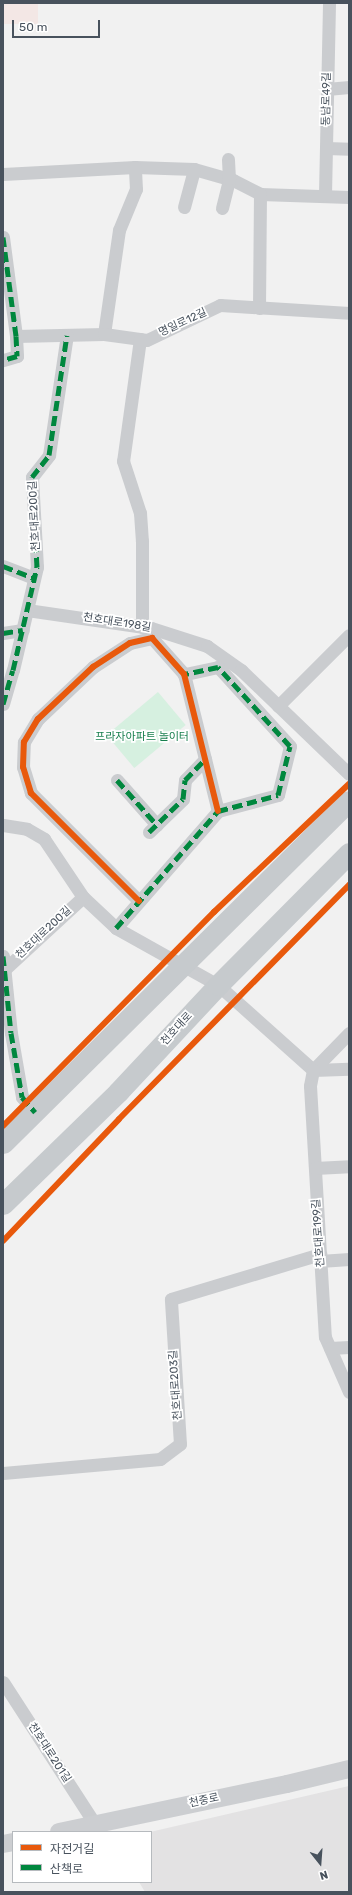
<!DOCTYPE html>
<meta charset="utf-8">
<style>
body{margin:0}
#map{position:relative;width:352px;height:1895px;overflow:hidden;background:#f1f1f1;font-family:Rubik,"Noto Sans KR",sans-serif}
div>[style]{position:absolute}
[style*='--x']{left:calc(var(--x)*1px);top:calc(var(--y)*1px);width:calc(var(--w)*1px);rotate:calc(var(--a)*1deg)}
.education>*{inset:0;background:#e3e2e3}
.medical>*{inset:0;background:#f3e7e5;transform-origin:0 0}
.green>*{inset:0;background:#d6f0e0;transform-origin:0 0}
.minor>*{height:13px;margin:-6.5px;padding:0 6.5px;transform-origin:6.5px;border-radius:6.5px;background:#cacccf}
.secondary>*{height:18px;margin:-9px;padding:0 9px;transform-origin:9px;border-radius:9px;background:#ccced1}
.primary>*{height:21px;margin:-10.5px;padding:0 10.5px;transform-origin:10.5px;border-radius:10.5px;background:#c6cacd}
.quiet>*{height:5px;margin-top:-2.5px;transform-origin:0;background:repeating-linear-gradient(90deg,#00873e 0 10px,transparent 0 15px)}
.cycleway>*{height:6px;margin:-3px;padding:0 3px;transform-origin:3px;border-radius:3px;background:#e8590c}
span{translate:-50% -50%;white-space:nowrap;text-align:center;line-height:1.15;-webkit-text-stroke:3.5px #fff;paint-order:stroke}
.street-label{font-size:11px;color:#48525d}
.park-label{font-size:11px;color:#187f4e}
.frame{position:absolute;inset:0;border:4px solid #48525d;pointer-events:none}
.legend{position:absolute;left:12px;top:1831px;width:140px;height:52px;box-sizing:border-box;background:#fff;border:1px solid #b6babe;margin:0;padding:5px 7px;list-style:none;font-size:12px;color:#48525d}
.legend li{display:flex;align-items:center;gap:8px;height:20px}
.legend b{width:20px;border:1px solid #b6babe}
.north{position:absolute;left:300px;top:1843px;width:40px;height:40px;-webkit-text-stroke:3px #fff;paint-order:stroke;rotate:163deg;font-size:11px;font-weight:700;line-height:16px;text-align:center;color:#48525d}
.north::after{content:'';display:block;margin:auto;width:14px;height:18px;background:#48525d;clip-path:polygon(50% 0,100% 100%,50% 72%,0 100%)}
.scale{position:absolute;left:12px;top:20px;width:88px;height:18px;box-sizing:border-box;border:2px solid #48525d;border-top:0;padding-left:5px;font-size:12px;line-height:14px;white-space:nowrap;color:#48525d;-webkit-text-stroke:3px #fff;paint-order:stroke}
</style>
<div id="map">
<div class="education">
<div style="clip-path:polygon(349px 1786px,349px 1892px,145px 1892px,139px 1882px,151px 1882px,150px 1832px)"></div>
</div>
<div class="medical">
<div style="left:3px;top:3px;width:35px;height:21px"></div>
</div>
<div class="green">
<div style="left:158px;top:692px;width:43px;height:67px;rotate:50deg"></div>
</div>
<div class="minor">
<div style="--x:327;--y:89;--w:22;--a:-5"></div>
<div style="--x:326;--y:148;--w:23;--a:2"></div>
<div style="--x:3;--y:174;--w:132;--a:-3"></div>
<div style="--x:135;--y:167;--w:59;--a:1.9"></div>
<div style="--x:194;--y:169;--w:41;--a:15.8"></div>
<div style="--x:233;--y:180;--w:30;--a:27"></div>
<div style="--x:260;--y:194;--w:89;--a:1.9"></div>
<div style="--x:325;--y:195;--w:192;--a:-88.8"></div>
<div style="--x:184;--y:207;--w:39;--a:-75"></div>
<div style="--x:222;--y:208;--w:30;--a:-76"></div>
<div style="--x:229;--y:179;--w:20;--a:-93"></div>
<div style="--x:3;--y:237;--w:100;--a:82.5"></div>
<div style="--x:16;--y:336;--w:20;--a:87"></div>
<div style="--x:17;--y:356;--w:15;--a:164"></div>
<div style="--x:259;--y:308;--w:114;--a:-89.5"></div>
<div style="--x:104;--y:334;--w:105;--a:-81.8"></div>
<div style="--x:119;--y:230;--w:44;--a:-67.5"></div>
<div style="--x:136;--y:189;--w:22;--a:-93"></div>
<div style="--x:16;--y:336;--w:88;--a:-1.3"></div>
<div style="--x:104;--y:334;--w:43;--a:7.9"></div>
<div style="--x:147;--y:340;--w:81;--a:-25.6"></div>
<div style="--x:220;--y:305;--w:129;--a:3.5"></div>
<div style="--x:140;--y:339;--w:123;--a:97.9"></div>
<div style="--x:123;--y:461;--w:55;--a:71.9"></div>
<div style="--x:140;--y:513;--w:28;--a:86"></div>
<div style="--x:142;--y:541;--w:86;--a:90"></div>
<div style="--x:3;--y:566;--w:33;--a:21"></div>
<div style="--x:27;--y:610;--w:125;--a:8.3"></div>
<div style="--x:151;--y:628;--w:59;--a:17.8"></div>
<div style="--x:207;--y:646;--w:42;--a:35.2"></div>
<div style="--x:241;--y:670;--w:150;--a:43.9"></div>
<div style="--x:3;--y:633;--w:20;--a:-9"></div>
<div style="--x:3;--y:704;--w:35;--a:-74"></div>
<div style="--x:13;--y:670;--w:106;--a:-76.9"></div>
<div style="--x:37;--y:567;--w:90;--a:-93.2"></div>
<div style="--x:32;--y:477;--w:28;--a:-52"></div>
<div style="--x:49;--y:455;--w:121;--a:-81.5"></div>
<div style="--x:278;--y:706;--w:100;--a:-45"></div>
<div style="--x:117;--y:780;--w:60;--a:48.4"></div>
<div style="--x:3;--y:825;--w:24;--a:9"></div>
<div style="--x:27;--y:829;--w:20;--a:30"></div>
<div style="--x:44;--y:839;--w:70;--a:56.1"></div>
<div style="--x:83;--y:897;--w:45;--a:43.2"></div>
<div style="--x:116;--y:928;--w:117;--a:29.2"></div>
<div style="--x:218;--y:985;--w:127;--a:41.8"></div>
<div style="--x:313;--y:1070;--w:36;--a:-2"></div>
<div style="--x:149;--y:832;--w:47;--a:-44.1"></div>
<div style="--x:183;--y:799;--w:19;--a:-84"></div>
<div style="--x:185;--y:780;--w:29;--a:-46"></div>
<div style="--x:139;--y:901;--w:153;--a:-135"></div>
<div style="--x:31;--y:793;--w:27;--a:-107"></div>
<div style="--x:23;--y:767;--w:25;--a:-88"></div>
<div style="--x:24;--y:742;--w:27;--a:-59"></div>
<div style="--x:38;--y:719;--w:76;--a:-43.4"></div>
<div style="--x:93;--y:667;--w:44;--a:-33"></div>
<div style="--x:130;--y:643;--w:23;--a:-13"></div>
<div style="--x:152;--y:638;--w:48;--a:48.4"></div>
<div style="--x:184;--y:674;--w:141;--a:76.1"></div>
<div style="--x:116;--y:928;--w:155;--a:-48.9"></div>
<div style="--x:218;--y:811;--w:62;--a:-14.9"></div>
<div style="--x:278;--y:795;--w:50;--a:-76.2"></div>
<div style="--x:290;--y:746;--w:107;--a:-132.3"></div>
<div style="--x:218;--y:667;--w:35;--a:168"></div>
<div style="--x:3;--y:956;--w:77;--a:84.1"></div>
<div style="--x:11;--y:1033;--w:65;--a:80.2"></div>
<div style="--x:22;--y:1097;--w:20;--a:49"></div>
<div style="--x:5;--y:969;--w:106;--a:-42.7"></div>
<div style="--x:349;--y:1033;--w:52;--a:134.2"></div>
<div style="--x:313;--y:1070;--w:16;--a:101"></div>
<div style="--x:310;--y:1086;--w:251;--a:86.6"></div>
<div style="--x:325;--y:1337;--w:60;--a:66.4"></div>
<div style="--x:315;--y:1168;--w:34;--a:-3"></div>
<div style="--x:320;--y:1261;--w:29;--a:-4"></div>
<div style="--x:330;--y:1348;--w:19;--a:-3"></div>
<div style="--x:3;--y:1473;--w:158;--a:-5.1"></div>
<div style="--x:160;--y:1459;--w:25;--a:-37"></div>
<div style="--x:180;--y:1444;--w:145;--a:-93.6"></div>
<div style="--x:171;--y:1299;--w:156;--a:-16.8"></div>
<div style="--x:3;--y:1682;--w:169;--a:57.1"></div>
</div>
<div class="secondary">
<div style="--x:59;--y:1832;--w:233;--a:-11.9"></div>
<div style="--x:287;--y:1784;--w:64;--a:-13.6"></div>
<div style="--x:3;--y:1844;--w:10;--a:-11"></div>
</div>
<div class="primary">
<div style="--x:3;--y:1143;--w:486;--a:-44.7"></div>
<div style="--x:3;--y:1204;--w:161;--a:-44.2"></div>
<div style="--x:118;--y:1092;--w:146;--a:-46.9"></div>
<div style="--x:218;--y:985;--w:186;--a:-45.2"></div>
</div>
<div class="quiet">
<div style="--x:3;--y:237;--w:100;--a:82.5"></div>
<div style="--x:16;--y:336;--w:20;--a:87"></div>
<div style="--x:17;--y:356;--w:15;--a:164"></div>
<div style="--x:3;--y:566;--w:33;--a:21"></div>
<div style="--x:3;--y:633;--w:20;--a:-9"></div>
<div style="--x:3;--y:704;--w:35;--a:-74"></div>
<div style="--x:13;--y:670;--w:106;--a:-76.9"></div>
<div style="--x:37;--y:567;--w:90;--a:-93.2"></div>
<div style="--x:32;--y:477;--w:28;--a:-52"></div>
<div style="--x:49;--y:455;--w:121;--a:-81.5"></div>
<div style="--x:117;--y:780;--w:60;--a:48.4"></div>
<div style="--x:149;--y:832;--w:47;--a:-44.1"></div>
<div style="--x:183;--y:799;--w:19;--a:-84"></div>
<div style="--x:185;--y:780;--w:29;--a:-46"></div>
<div style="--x:116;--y:928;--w:155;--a:-48.9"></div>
<div style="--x:218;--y:811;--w:62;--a:-14.9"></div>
<div style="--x:278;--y:795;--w:50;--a:-76.2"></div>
<div style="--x:290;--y:746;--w:107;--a:-132.3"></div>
<div style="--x:218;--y:667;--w:35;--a:168"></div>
<div style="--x:3;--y:956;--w:77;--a:84.1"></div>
<div style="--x:11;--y:1033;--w:65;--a:80.2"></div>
<div style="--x:22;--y:1097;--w:20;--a:49"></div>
</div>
<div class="cycleway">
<div style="--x:139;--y:901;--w:153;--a:-135"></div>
<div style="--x:31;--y:793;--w:27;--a:-107"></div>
<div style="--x:23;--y:767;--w:25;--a:-88"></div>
<div style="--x:24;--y:742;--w:27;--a:-59"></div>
<div style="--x:38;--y:719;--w:76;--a:-43.4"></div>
<div style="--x:93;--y:667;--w:44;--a:-33"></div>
<div style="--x:130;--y:643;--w:23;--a:-13"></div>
<div style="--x:152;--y:638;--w:48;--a:48.4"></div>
<div style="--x:184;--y:674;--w:141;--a:76.1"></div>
<div style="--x:3;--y:1126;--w:301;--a:-45.4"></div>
<div style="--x:214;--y:912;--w:186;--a:-43.5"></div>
<div style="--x:3;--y:1241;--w:168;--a:-46.4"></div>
<div style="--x:119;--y:1119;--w:328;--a:-45.5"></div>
</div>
<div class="street-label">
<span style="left:327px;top:99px;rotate:-89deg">동남로49길</span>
<span style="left:183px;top:323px;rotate:-25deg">명일로12길</span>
<span style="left:35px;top:516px;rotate:-93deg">천호대로200길</span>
<span style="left:117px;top:623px;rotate:9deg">천호대로198길</span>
<span style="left:44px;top:933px;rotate:-43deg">천호대로200길</span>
<span style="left:177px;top:1029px;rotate:-47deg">천호대로</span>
<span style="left:319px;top:1233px;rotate:-94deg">천호대로199길</span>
<span style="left:176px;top:1385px;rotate:-94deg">천호대로203길</span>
<span style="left:49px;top:1753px;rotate:57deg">천호대로201길</span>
<span style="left:204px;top:1801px;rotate:-12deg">천중로</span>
</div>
<div class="park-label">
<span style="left:142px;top:737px">프라자아파트 놀이터</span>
</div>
<div class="frame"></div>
<ul class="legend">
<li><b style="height:5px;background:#e8590c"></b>자전거길</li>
<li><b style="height:5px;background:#00873e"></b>산책로</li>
</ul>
<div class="north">N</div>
<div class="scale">50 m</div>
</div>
